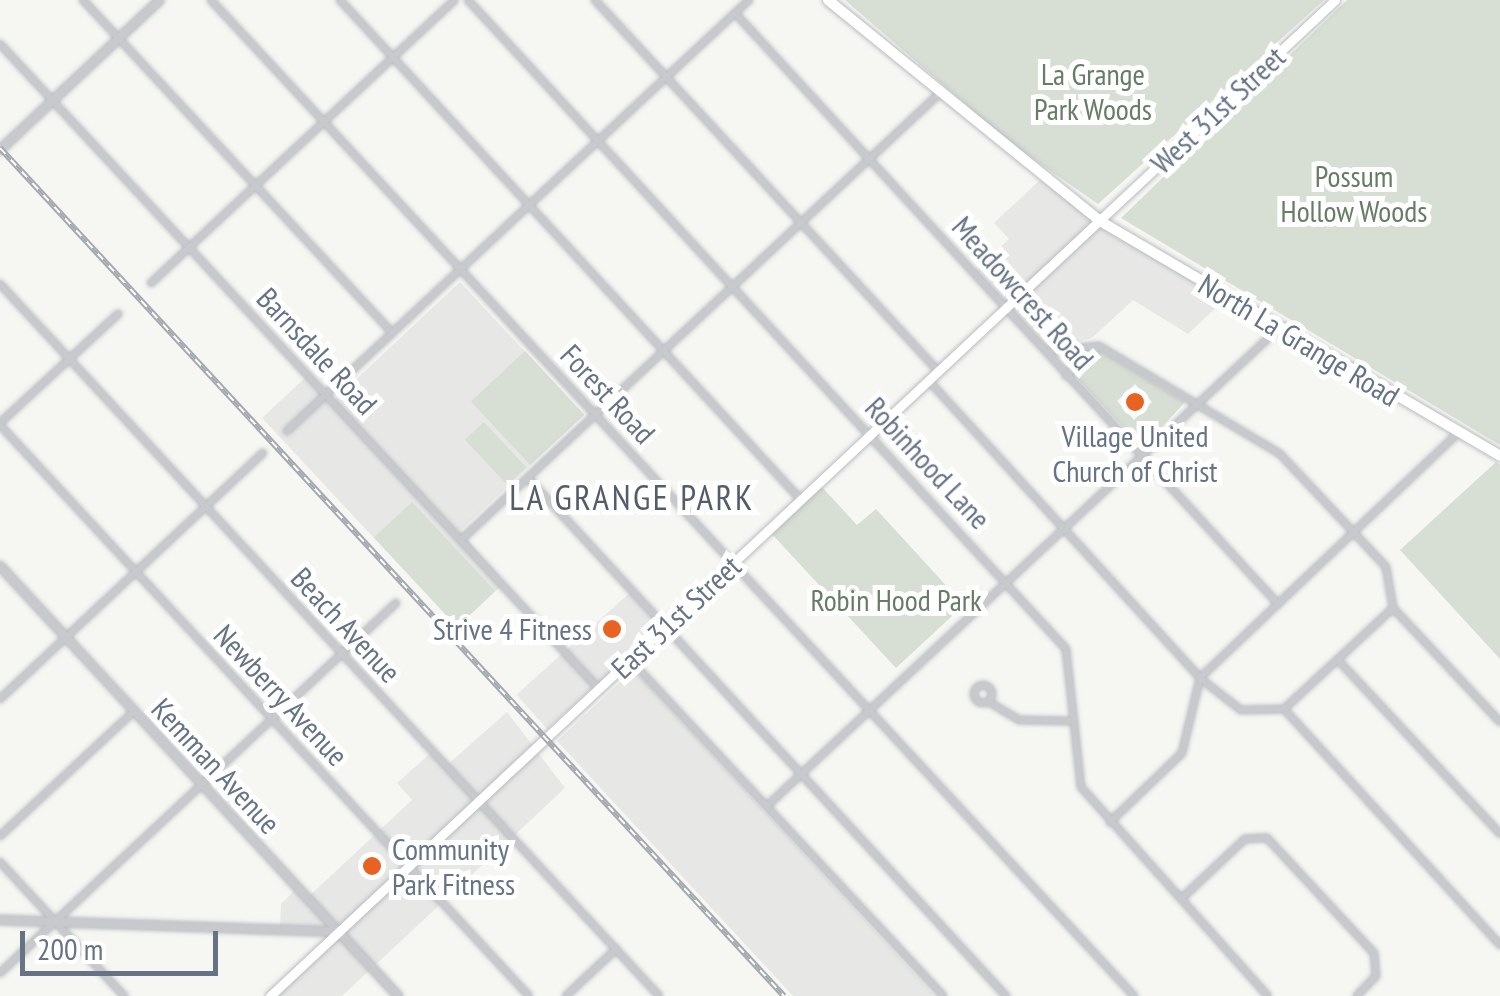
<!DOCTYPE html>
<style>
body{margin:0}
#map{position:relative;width:1500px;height:996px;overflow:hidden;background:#f6f7f3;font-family:"PT Sans Narrow",sans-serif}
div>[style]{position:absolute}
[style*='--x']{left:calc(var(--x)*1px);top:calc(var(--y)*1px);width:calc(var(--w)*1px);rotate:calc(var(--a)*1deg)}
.built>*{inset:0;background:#e7e8e6;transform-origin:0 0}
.green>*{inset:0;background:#d7ded4;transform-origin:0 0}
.roads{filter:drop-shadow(0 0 2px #b9bcc1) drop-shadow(0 0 2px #b9bcc1)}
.minor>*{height:6px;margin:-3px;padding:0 3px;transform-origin:3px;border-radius:3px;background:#c7c9cd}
.minor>.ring{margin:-3px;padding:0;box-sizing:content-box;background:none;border:6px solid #c7c9cd;border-radius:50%}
.tertiary>*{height:8px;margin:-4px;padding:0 4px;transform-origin:4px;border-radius:4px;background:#c7c9cd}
.secondary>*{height:9px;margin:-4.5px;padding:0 4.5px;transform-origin:4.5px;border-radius:4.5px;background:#fff}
.primary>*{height:10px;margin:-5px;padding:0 5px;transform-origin:5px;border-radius:5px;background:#fff}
.rail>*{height:6px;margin-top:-3px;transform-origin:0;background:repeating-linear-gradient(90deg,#fff 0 8px,#a4a9b0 0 16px);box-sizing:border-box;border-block:2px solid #a4a9b0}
.dots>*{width:28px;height:28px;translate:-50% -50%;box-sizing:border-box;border:5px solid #fff;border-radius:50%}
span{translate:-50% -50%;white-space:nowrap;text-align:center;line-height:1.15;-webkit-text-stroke:10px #fff;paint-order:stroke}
.park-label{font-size:30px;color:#667c64}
.street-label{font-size:30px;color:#657385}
.poi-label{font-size:30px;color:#657385}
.right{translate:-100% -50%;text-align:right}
.left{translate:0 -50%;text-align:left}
.quarter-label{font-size:35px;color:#535d6a;letter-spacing:2.5px}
.scale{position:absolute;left:20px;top:931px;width:198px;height:45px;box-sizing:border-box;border:5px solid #657385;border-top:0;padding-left:12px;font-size:30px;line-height:35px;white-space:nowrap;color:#657385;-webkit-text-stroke:8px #fff;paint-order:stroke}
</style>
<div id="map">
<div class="built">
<div style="clip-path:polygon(1040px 180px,1096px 221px,1006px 306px,974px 272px,1009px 239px,994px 223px)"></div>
<div style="clip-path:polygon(1101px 225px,1224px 300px,1188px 334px,1133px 300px,1092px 338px,1046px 350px,1009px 310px)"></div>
<div style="clip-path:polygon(460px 282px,584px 415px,460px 531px,504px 583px,457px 627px,262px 418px,309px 374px,334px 400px)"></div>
<div style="left:634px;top:589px;width:46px;height:158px;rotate:48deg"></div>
<div style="clip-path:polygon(630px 673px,637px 674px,935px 996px,793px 996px,557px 741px)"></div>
<div style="clip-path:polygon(507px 712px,565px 788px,342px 996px,268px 996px,336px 932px,280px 928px,281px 904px,296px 889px,306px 899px,412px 800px,397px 783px,433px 751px,447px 765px)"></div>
</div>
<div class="green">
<div style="clip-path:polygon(845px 0,1324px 0,1098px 204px,1013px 145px)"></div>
<div style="clip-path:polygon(1347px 0,1500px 0,1500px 445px,1121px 218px)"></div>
<div style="left:525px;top:351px;width:87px;height:74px;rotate:47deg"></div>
<div style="clip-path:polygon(evenodd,1100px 351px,1185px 402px,1143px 448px,1075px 376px,1100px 351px,1135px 384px,1152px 402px,1134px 420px,1117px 401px,1135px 384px)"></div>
<div style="left:484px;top:422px;width:62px;height:26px;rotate:47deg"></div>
<div style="clip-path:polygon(1496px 462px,1500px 465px,1500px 659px,1400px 550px)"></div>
<div style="clip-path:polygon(821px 486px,857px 525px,876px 509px,964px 605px,896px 668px,770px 532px)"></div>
<div style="left:412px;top:502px;width:122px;height:52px;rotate:47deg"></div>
</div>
<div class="roads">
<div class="minor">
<div style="--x:83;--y:0;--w:454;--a:47.1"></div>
<div style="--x:211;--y:0;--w:1358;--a:47.18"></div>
<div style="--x:340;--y:0;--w:680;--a:47.32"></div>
<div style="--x:468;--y:0;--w:882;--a:47.34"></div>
<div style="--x:1066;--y:649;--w:139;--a:83.8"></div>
<div style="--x:1081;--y:787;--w:280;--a:48.2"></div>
<div style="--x:595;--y:0;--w:507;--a:47.24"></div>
<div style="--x:735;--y:13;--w:803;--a:47.42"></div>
<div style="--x:0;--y:44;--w:880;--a:47.12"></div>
<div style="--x:151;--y:283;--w:415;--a:-43"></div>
<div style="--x:0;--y:284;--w:970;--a:47.21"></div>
<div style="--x:1050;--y:351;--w:49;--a:-5.8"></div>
<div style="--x:1099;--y:346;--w:211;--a:30.8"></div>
<div style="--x:1280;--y:454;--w:155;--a:46.8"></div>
<div style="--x:1386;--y:567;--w:42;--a:80.3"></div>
<div style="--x:1066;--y:376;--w:43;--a:-42.2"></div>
<div style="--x:929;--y:381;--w:402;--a:47.6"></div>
<div style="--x:1200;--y:678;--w:77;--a:103.5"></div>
<div style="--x:1182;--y:753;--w:100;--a:136.2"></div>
<div style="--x:0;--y:423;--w:161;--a:-42.7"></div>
<div style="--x:0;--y:425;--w:778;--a:47.19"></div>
<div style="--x:287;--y:431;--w:632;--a:-43.01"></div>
<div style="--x:1458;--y:433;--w:356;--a:136.5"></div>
<div style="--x:1200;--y:678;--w:52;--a:38"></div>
<div style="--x:1241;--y:710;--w:43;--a:-1.3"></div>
<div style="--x:1284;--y:709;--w:320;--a:47.5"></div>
<div style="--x:528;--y:478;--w:705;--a:47.3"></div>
<div style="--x:462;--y:539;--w:654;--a:-43.02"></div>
<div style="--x:630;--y:660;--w:459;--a:47"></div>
<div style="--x:1338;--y:660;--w:238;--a:47"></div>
<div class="ring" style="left:974px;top:685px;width:12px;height:12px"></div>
<div style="--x:0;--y:699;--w:360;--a:-43.1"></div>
<div style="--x:989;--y:702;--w:35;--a:31"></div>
<div style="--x:1019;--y:720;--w:51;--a:1.1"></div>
<div style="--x:1284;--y:709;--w:149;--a:-42.8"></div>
<div style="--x:1393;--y:608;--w:156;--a:46.8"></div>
<div style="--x:767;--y:806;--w:700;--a:-43.03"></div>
<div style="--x:0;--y:836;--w:183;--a:-43"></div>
<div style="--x:0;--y:862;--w:183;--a:47.2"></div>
<div style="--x:1181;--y:899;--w:88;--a:-43.2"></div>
<div style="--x:1245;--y:839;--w:22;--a:-3"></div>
<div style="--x:1267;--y:838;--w:157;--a:47.1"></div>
<div style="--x:1374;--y:953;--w:23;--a:85"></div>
<div style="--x:1376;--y:976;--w:28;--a:134"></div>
<div style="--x:0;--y:973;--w:542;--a:-43.06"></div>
<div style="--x:566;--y:996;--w:69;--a:-43.2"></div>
</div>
<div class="tertiary">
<div style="--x:0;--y:150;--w:219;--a:-43.2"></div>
<div style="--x:0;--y:566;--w:586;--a:47.21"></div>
<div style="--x:0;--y:920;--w:338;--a:2"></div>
</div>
<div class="secondary">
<div style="--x:270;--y:996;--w:1458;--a:-43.08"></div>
</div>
<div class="primary">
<div style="--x:828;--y:0;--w:350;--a:39.1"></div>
<div style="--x:1100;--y:221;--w:464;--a:30.4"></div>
</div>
</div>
<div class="rail">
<div style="--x:0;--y:148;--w:1155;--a:47.25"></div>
</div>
<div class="dots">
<div style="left:1135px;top:402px;background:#e86322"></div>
<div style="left:612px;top:629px;background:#e86322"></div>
<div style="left:372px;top:866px;background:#e86322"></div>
</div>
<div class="park-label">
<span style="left:1093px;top:91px">La Grange<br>Park Woods</span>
<span style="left:1354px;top:193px">Possum<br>Hollow Woods</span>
<span style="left:896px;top:600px">Robin Hood Park</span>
</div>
<div class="street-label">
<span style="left:1218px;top:110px;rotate:-43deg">West 31st Street</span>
<span style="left:1023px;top:293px;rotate:48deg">Meadowcrest Road</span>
<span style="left:1299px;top:340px;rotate:31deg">North La Grange Road</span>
<span style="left:317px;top:351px;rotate:47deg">Barnsdale Road</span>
<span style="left:608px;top:394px;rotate:47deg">Forest Road</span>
<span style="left:928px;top:463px;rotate:47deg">Robinhood Lane</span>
<span style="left:676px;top:617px;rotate:-43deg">East 31st Street</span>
<span style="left:346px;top:625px;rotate:47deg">Beach Avenue</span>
<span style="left:281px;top:695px;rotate:47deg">Newberry Avenue</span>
<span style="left:216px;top:766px;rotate:47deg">Kemman Avenue</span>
</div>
<div class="poi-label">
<span style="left:1135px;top:453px">Village United<br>Church of Christ</span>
<span class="right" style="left:592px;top:629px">Strive 4 Fitness</span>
<span class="left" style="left:392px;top:866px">Community<br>Park Fitness</span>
</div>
<div class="quarter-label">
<span style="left:632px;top:497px">LA GRANGE PARK</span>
</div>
<div class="scale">200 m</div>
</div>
